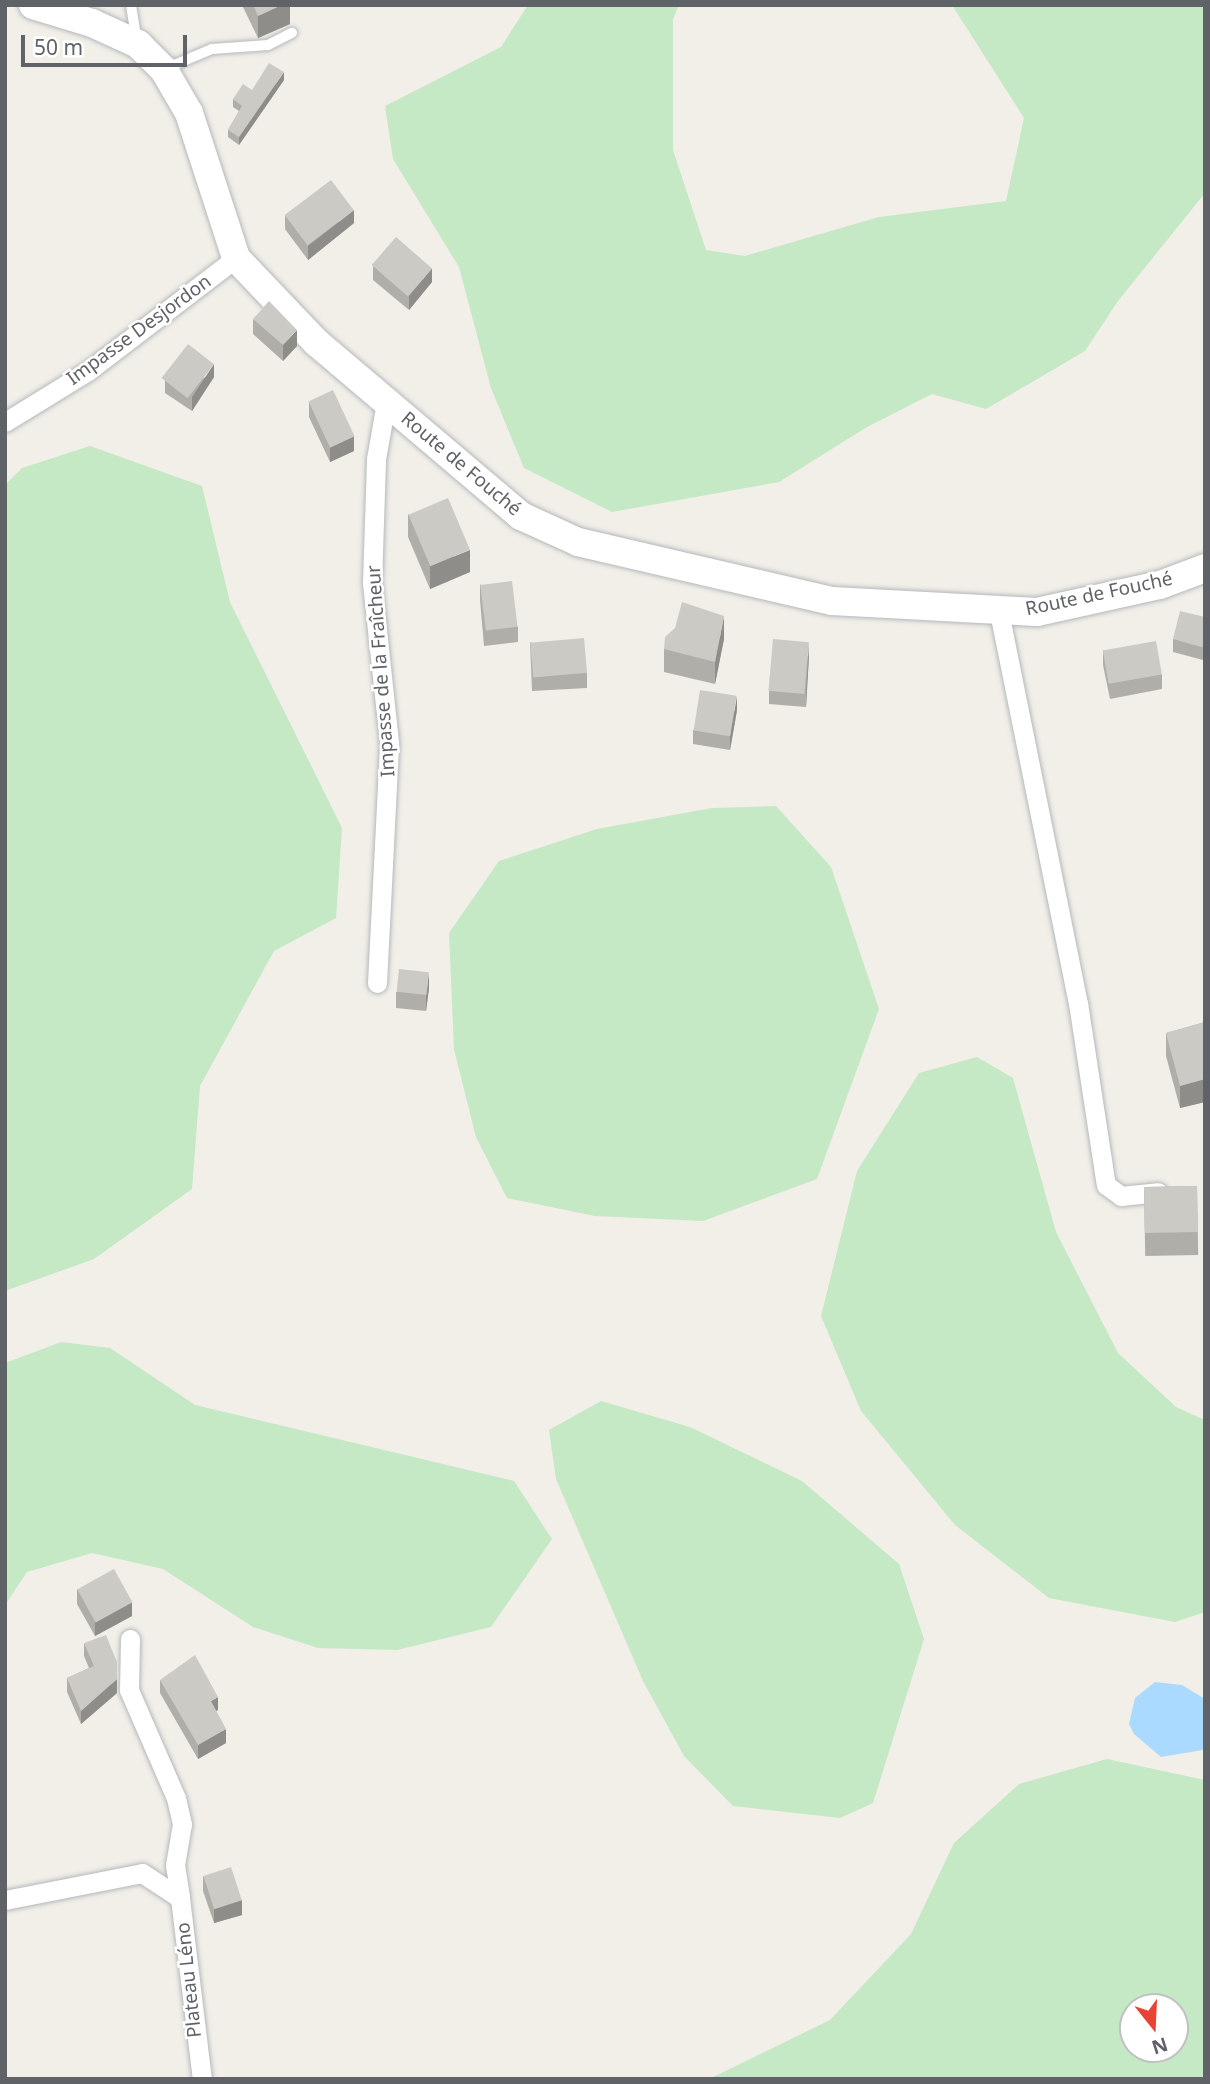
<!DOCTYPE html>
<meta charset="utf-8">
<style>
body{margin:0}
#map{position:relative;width:1210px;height:2084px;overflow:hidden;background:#f1efe8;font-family:"Noto Sans",sans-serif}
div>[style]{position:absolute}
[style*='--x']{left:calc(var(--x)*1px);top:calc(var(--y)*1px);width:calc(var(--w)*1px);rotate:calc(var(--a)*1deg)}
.green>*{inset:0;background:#c5e8c5}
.water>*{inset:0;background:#aadaff}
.roads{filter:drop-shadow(0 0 2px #b5b8bc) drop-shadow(0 0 2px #b5b8bc)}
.service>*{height:10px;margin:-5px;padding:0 5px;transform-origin:5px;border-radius:5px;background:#fff}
.minor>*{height:19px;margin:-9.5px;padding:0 9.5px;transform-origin:9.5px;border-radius:9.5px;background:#fff}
.secondary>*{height:28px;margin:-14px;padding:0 14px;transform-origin:14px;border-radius:14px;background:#fff}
.wall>*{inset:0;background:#afaea9;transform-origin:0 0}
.shaded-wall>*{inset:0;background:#8f8d8a}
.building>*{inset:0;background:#cccac5;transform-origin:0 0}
span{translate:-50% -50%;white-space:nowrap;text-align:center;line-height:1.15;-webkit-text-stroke:5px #fff;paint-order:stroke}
.street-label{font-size:19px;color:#5f6368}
.frame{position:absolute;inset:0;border:7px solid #5f6368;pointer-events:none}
.north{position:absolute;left:1119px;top:1993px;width:70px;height:70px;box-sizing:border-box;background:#fff;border:2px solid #bfc1c3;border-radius:50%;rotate:162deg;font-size:19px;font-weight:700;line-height:28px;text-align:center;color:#5f6368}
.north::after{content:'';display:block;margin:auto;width:24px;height:32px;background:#ea4335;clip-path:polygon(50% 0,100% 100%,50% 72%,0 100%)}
.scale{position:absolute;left:21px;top:35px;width:166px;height:32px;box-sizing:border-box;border:4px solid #5f6368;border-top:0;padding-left:9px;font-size:21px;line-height:24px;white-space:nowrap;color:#5f6368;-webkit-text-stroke:5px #fff;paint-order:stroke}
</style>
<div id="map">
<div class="green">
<div style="clip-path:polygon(528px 5px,679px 5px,673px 19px,673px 150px,706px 250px,745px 256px,879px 217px,1006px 201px,1024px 118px,952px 5px,1205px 5px,1205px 193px,1118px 301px,1085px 351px,986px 409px,932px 394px,867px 427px,779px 482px,612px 512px,524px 468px,491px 388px,459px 267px,393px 159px,385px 106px,501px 47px)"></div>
<div style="clip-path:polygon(90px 446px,202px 486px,230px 602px,342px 828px,336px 918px,274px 951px,200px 1086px,192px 1189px,94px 1259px,5px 1291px,5px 485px,22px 468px)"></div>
<div style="clip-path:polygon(776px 806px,831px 867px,879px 1009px,817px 1179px,703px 1221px,595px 1216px,507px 1198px,476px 1137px,454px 1049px,449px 933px,499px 861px,597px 829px,712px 808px)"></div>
<div style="clip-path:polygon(977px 1057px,1013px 1078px,1056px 1232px,1118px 1353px,1176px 1407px,1205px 1420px,1205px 1612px,1175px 1622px,1049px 1598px,955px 1525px,861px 1411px,821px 1316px,857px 1171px,919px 1073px)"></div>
<div style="clip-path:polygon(61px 1342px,110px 1348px,195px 1405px,514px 1481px,552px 1539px,491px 1627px,397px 1650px,318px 1648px,253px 1627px,163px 1569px,92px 1553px,27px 1572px,5px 1605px,5px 1363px)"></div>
<div style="clip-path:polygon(601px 1401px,690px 1427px,802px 1481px,899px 1564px,924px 1639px,873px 1803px,840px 1818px,733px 1806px,684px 1756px,643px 1681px,556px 1479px,549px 1430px)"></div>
<div style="clip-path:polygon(evenodd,1107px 1759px,1205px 1780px,1205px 2079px,709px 2079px,830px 2020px,911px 1934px,954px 1843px,1019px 1784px,1107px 1759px,1175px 2007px,1175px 2049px,1133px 2049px,1133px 2007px,1175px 2007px)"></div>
</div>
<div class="water">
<div style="clip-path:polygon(1155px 1682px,1182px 1685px,1205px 1699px,1203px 1750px,1161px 1757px,1134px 1734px,1129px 1724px,1135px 1698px)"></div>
</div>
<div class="roads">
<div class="service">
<div style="--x:131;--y:5;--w:32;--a:81"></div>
<div style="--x:167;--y:68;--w:49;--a:-22.9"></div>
<div style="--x:212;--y:49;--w:56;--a:-4.1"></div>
<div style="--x:268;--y:45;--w:27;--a:-27"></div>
</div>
<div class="minor">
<div style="--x:5;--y:422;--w:97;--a:-31.6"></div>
<div style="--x:88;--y:371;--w:186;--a:-37.4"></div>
<div style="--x:999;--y:612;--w:399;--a:78.6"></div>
<div style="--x:1078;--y:1003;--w:184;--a:81.3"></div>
<div style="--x:1106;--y:1185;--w:19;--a:36"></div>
<div style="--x:1121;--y:1196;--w:37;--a:-6"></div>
<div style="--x:377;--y:983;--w:241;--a:-87.1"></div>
<div style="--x:389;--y:742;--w:161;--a:-96.1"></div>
<div style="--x:372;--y:582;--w:123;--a:-88.1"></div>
<div style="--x:376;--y:459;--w:58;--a:-80"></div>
<div style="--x:130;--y:1639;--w:51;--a:91.1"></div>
<div style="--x:129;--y:1690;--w:118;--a:66.5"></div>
<div style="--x:176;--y:1798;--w:27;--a:77"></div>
<div style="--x:182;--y:1824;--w:42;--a:99.7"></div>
<div style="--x:175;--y:1865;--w:33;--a:81"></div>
<div style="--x:5;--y:1900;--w:140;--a:-11.1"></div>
<div style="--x:142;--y:1873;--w:45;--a:33.3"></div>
<div style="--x:180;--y:1898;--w:182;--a:83.1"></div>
</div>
<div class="secondary">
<div style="--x:33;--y:5;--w:62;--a:17"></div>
<div style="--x:92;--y:23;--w:51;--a:24.5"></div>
<div style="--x:138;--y:44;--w:37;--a:45"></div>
<div style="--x:164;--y:70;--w:50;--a:59.8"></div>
<div style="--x:189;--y:113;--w:152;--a:72"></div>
<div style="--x:236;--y:258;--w:117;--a:46.4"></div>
<div style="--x:317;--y:343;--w:267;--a:40.3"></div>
<div style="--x:521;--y:516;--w:63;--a:24.5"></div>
<div style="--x:578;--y:542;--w:261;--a:13.1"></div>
<div style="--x:832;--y:601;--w:205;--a:3.1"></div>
<div style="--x:1037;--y:612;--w:126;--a:-12.4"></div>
<div style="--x:1160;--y:585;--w:48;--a:-20.7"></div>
</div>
</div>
<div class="wall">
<div style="clip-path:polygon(242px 5px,290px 5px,290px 24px,258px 38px)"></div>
<div style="clip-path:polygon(284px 80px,239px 145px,228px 137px,228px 130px,239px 111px,233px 107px,233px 99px,252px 90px)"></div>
<div style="clip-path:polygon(285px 216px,354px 223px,308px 260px,285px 229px)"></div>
<div style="clip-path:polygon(373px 266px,432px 282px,409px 310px,373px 280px)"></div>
<div style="clip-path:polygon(253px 319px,297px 346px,283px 361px,253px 334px)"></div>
<div style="clip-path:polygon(214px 377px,192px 411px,165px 393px,165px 380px)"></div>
<div style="clip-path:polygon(309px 402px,354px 451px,330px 462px,309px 417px)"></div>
<div style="clip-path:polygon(408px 514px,470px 572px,430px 589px,408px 537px)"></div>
<div style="clip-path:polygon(480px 584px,518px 627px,518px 642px,484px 646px,480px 600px)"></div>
<div style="clip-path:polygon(1205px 617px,1205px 676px,1203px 675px,1203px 660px,1173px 652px,1173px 639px)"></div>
<div style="clip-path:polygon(675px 628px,724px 639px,715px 684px,664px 672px,664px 649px)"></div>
<div style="clip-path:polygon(530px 642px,587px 673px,587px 688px,532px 691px)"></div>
<div style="clip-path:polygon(1103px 650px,1162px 674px,1162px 689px,1110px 699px,1103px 665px)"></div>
<div style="clip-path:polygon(809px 655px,806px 707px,769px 704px,769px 691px)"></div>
<div style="clip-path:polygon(737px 710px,730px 750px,693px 744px,693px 730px)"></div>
<div style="clip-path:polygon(429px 988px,426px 1011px,396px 1008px,396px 992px)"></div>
<div style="clip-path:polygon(1205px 1022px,1205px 1102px,1180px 1108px,1166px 1056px,1166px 1033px)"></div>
<div style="left:1197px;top:1186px;width:69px;height:53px;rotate:89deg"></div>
<div style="clip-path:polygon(77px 1589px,132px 1616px,95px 1636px,77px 1604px)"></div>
<div style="clip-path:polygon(84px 1643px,117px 1693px,81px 1724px,67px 1692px,67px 1678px,89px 1668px,84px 1656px)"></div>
<div style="clip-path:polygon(160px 1680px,218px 1710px,216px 1711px,226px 1743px,198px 1759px,160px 1693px)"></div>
<div style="clip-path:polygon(203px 1876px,242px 1915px,214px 1923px,203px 1891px)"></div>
</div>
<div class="shaded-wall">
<div style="clip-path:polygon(282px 5px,290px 5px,290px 24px,258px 38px,258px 16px)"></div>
<div style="clip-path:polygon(284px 72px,284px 80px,239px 145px,239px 137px)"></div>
<div style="clip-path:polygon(354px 210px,354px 223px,308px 260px,308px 246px)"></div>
<div style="clip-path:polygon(432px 268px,432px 282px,409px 310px,409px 296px)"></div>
<div style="clip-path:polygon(297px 330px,297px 346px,283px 361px,283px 345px)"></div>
<div style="clip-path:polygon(214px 364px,214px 377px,192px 411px,192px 397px)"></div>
<div style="clip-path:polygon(354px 436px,354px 451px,330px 462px,330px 447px)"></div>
<div style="clip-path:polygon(470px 550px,470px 572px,430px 589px,430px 566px)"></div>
<div style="clip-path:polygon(724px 616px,724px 639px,715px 684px,715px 662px)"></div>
<div style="clip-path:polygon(809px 642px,809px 655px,806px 707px,806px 693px)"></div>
<div style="clip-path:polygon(737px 696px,737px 710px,730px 750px,730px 736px)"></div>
<div style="clip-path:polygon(429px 972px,429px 988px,426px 1011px,426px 996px)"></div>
<div style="clip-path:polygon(1205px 1079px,1205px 1102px,1180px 1108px,1180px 1086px)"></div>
<div style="clip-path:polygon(132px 1602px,132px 1616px,95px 1636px,95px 1622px)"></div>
<div style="clip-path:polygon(117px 1679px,117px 1693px,81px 1724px,81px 1711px)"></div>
<div style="clip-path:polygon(218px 1697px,218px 1710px,211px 1714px,211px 1701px)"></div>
<div style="clip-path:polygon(226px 1729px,226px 1743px,198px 1759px,198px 1745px)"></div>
<div style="clip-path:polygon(242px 1900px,242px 1915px,214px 1923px,214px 1908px)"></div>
</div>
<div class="building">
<div style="clip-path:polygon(253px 5px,282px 5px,258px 16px)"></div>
<div style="clip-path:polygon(269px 63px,284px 72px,239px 137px,228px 130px,242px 106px,233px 99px,243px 84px,252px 90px)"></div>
<div style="left:331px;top:180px;width:38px;height:58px;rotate:53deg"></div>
<div style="left:396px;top:237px;width:48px;height:37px;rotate:41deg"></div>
<div style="clip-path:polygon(269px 301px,297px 330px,283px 345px,253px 319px)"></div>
<div style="left:188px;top:344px;width:33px;height:43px;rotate:38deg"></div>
<div style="left:333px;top:390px;width:51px;height:27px;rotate:65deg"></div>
<div style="left:448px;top:498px;width:56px;height:43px;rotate:67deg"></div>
<div style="left:512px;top:581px;width:46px;height:32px;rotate:83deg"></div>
<div style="clip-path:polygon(682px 602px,724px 616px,715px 662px,664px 649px,665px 637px,675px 628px)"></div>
<div style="clip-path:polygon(1180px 611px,1205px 617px,1205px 648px,1173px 639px)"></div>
<div style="left:584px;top:638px;width:35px;height:54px;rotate:85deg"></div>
<div style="left:773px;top:639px;width:36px;height:52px;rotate:5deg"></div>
<div style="left:1156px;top:641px;width:34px;height:54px;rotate:80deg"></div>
<div style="left:700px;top:690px;width:37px;height:41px;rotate:9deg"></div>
<div style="left:399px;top:969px;width:30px;height:23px;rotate:6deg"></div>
<div style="clip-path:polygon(1205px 1022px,1205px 1079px,1180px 1086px,1166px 1033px)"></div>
<div style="left:1197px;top:1186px;width:46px;height:53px;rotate:89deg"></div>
<div style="left:114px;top:1569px;width:38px;height:42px;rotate:61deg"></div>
<div style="clip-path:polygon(106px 1635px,117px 1662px,117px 1679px,81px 1711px,67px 1678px,94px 1666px,84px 1643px)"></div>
<div style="clip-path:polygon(195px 1655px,218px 1697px,211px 1701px,226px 1729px,198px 1745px,160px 1680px)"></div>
<div style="left:231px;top:1867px;width:35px;height:29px;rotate:72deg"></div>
</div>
<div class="street-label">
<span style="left:139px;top:330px;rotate:-36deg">Impasse Desjordon</span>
<span style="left:461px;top:464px;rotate:40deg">Route de Fouché</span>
<span style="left:1099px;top:594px;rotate:-12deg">Route de Fouché</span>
<span style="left:381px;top:671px;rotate:-94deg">Impasse de la Fraîcheur</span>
<span style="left:189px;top:1980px;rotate:-96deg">Plateau Léno</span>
</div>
<div class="frame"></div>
<div class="north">N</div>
<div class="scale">50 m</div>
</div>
